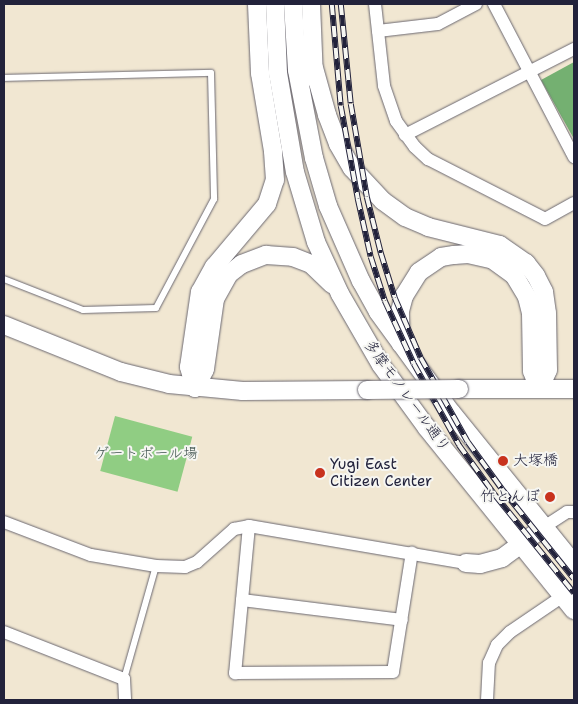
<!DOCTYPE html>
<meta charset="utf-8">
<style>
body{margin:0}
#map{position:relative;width:578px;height:704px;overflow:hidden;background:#f1e7d2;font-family:"Shantell Sans","Klee One",sans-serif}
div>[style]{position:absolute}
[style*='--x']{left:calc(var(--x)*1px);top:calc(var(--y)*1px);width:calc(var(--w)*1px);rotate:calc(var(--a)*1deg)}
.green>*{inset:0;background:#90cd83;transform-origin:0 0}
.forest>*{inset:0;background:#74b071}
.roads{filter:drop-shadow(0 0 1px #6a6770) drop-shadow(0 0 1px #6a6770)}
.lane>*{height:6px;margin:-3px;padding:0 3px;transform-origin:3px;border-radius:3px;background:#fff}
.street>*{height:12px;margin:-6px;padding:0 6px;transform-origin:6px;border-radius:6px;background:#fff}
.secondary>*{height:18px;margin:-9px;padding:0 9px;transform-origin:9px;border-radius:9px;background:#fff}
.rail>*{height:5.5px;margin-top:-2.75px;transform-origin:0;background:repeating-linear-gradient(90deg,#f6f6f2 0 11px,#22223b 0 22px);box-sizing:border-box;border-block:1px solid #22223b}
.bridges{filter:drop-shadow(0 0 1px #6a6770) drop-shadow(0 0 1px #6a6770)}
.secondary-bridge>*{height:18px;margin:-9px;padding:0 9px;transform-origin:9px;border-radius:9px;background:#fff}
.dots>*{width:14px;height:14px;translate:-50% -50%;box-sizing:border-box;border:2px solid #f6f6f2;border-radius:50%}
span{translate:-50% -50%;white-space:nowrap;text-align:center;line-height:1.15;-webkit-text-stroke:4px #f6f6f2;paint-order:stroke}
.street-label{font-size:15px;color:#22223b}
.park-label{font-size:15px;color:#435551}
.poi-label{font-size:15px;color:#22223b}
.left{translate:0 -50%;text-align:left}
.right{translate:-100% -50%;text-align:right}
.frame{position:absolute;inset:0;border:5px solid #22223b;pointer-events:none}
</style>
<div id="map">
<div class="green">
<div style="left:115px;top:416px;width:80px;height:57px;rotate:15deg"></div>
</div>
<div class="forest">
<div style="clip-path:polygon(574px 62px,574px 139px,541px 80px)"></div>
</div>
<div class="roads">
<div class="lane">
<div style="--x:4;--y:78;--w:207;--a:-1.4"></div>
<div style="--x:211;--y:73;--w:126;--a:88.6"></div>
<div style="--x:214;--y:199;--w:123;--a:118"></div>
<div style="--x:156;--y:308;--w:73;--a:178.4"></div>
<div style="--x:83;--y:310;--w:85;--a:-158.6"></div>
<div style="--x:124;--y:679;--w:117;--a:-74.2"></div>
</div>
<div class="street">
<div style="--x:375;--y:4;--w:82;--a:83.7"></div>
<div style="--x:384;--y:86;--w:37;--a:71"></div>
<div style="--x:396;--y:121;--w:32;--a:54"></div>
<div style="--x:415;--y:147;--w:18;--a:43"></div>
<div style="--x:428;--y:159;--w:131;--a:27.1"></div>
<div style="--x:545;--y:219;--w:33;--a:-29"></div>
<div style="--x:494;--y:4;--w:173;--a:62.4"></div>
<div style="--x:378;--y:31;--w:60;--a:-6.7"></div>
<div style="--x:438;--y:24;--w:43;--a:-27.8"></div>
<div style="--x:405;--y:135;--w:190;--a:-27"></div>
<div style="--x:4;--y:522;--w:93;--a:20.8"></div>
<div style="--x:91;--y:555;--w:66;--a:9.6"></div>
<div style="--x:156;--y:566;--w:29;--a:2"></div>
<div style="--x:185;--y:567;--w:13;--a:-23"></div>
<div style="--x:197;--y:562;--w:50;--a:-41.7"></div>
<div style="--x:234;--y:529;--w:15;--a:-11"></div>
<div style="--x:249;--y:526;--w:220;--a:9.7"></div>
<div style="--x:249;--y:526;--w:148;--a:95.4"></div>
<div style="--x:235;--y:673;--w:158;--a:-0.4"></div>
<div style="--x:393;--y:672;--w:121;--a:-81"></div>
<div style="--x:544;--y:527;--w:27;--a:-33"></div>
<div style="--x:567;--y:512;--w:7;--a:0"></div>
<div style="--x:242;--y:600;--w:161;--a:7.1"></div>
<div style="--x:4;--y:632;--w:129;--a:21.4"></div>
<div style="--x:124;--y:679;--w:21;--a:87"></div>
<div style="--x:487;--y:700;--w:37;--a:-87"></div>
<div style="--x:489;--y:663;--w:20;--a:-66"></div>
<div style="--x:497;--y:645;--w:18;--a:-45"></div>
<div style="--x:510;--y:632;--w:64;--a:-34.2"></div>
</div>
<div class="secondary">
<div style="--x:275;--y:4;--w:69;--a:87.5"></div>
<div style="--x:278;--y:73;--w:100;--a:80.3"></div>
<div style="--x:295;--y:172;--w:73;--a:73.3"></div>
<div style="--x:316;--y:242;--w:57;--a:65.2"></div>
<div style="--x:340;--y:294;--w:82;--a:60"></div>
<div style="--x:381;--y:365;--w:78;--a:53.9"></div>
<div style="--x:427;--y:428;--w:234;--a:51.1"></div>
<div style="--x:293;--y:4;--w:66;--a:86.5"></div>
<div style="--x:297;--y:70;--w:90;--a:79.1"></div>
<div style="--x:314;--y:158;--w:50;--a:73.7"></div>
<div style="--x:328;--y:206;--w:82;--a:66.3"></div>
<div style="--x:361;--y:281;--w:35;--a:61"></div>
<div style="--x:378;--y:312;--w:124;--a:53.9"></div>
<div style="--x:451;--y:412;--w:196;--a:51"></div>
<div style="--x:311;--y:4;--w:74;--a:87.7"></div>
<div style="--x:314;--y:68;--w:49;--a:74.5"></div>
<div style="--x:327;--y:115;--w:31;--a:69"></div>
<div style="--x:338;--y:144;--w:28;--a:60"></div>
<div style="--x:352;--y:168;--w:45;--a:46.8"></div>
<div style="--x:383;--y:201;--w:27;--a:36"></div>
<div style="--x:405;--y:217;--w:25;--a:23"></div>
<div style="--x:428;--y:227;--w:74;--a:14"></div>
<div style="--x:500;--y:245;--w:32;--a:35"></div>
<div style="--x:526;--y:263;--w:16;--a:52"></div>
<div style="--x:536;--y:276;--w:18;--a:63"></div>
<div style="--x:544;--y:292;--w:21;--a:82"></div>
<div style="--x:547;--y:313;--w:57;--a:89"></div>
<div style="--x:548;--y:370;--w:21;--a:115"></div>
<div style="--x:4;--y:325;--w:126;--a:21.9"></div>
<div style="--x:121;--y:372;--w:49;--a:14"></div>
<div style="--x:169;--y:384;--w:74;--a:5.4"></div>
<div style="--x:243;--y:391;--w:124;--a:-0.5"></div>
<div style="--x:401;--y:344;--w:33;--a:-92"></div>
<div style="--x:400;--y:311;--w:16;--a:-75"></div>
<div style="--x:404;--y:296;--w:28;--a:-58"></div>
<div style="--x:419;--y:272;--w:27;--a:-34"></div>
<div style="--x:441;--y:257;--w:13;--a:-9"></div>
<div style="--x:454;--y:255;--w:14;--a:-4"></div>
<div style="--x:468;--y:254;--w:26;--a:13"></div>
<div style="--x:493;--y:260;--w:26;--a:36"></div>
<div style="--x:514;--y:275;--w:26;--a:59"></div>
<div style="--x:527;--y:297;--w:16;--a:76"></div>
<div style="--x:531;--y:313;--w:58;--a:89"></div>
<div style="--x:532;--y:371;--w:19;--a:69"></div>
<div style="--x:195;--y:388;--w:22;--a:-106"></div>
<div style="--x:189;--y:367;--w:76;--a:-81.7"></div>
<div style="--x:200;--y:292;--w:29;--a:-61"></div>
<div style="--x:214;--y:267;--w:82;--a:-49.9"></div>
<div style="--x:267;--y:204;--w:25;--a:-72"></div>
<div style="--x:275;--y:180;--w:29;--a:-94"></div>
<div style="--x:273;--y:151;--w:79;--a:-99.5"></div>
<div style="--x:260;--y:73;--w:69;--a:-92.5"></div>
<div style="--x:195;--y:388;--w:21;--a:-62"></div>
<div style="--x:205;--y:369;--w:71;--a:-81.9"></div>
<div style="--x:215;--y:299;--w:29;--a:-61"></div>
<div style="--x:229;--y:274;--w:16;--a:-38"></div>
<div style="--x:242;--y:264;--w:26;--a:-21"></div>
<div style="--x:266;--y:255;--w:27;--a:4"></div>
<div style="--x:293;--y:257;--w:19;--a:21"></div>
<div style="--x:311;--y:264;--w:29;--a:44"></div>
<div style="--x:459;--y:389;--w:115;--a:0"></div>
<div style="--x:466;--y:563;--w:14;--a:4"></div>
<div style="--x:480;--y:564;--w:23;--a:-15"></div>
<div style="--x:502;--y:558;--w:52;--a:-36.4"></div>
</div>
</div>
<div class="rail">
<div style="--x:332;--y:4;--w:102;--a:85"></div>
<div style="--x:341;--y:106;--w:95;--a:79.6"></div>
<div style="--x:358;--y:199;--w:59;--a:77.4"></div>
<div style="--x:371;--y:257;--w:46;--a:72.3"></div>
<div style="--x:385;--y:301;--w:69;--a:65.3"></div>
<div style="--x:414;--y:364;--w:93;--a:60.9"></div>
<div style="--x:459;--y:445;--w:62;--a:54.2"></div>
<div style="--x:495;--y:495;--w:126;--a:51.1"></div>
<div style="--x:341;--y:4;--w:100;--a:84.3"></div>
<div style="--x:351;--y:104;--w:94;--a:80.2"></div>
<div style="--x:367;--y:197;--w:58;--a:76"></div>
<div style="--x:381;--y:253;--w:47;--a:72.7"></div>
<div style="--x:395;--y:298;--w:65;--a:66.6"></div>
<div style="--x:421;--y:358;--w:96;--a:60.8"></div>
<div style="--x:468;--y:442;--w:58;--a:54.1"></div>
<div style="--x:502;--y:489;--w:115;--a:51.3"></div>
</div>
<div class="bridges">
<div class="secondary-bridge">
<div style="--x:367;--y:390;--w:92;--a:-0.6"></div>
</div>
</div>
<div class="dots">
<div style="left:503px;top:461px;background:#c8321e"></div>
<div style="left:320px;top:473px;background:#c8321e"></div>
<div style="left:550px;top:497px;background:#c8321e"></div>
</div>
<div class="street-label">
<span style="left:407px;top:396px;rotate:54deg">多摩モノレール通り</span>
</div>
<div class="park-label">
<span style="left:146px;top:454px">ゲートボール場</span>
</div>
<div class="poi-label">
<span class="left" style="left:513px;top:461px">大塚橋</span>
<span class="left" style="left:330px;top:473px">Yugi East<br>Citizen Center</span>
<span class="right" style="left:540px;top:497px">竹とんぼ</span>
</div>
<div class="frame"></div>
</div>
